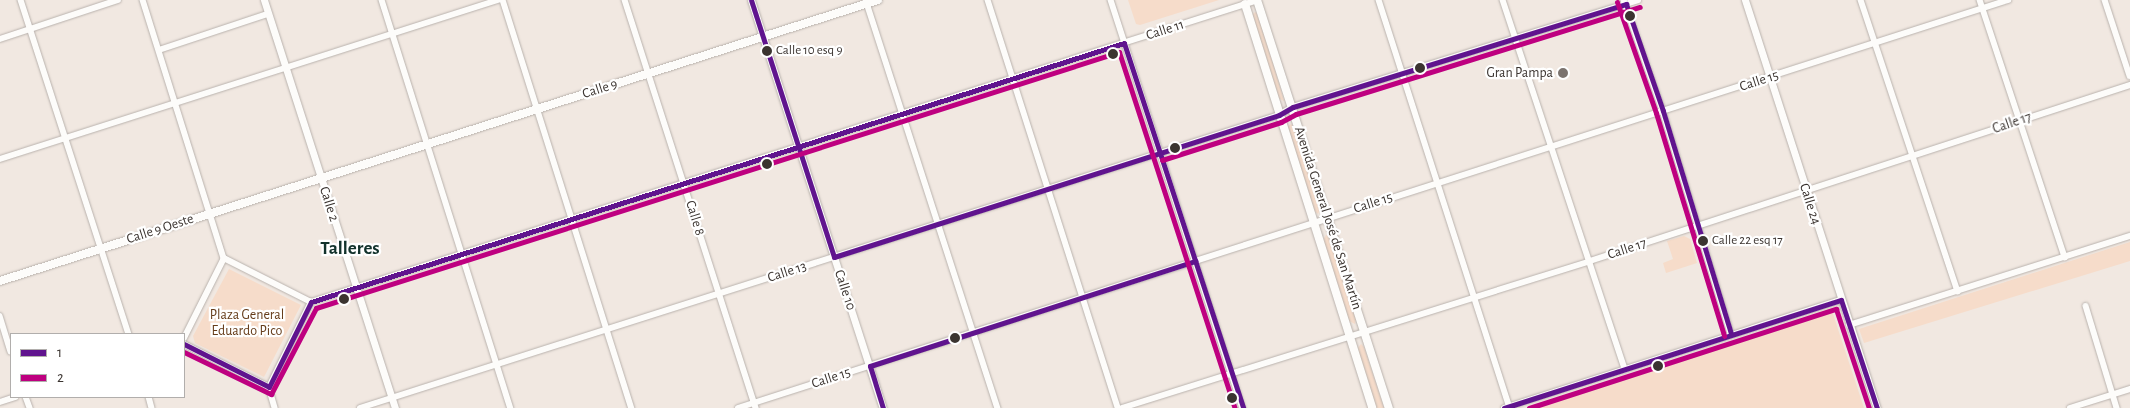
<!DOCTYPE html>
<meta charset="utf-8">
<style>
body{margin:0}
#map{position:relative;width:2130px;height:408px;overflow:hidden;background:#f1e8e1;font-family:"Alegreya Sans",sans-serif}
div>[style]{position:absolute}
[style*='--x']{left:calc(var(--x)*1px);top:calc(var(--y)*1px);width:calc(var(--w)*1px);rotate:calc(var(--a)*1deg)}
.green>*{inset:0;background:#f6dcca}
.roads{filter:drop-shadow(0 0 1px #b9b2ad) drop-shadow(0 0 1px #b9b2ad)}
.minor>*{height:5.5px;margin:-2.75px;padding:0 2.75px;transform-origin:2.75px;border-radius:2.75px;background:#fdfcfa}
.tertiary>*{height:7px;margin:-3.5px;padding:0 3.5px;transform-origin:3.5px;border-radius:3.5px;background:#fdfcfa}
.secondary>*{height:8px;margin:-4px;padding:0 4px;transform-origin:4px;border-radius:4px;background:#fdfcfa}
.bus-1>*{height:5px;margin:-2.5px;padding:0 2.5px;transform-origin:2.5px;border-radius:2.5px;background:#60148e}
.bus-2>*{height:5px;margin:-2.5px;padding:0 2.5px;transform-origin:2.5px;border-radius:2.5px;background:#be0080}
.dots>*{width:14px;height:14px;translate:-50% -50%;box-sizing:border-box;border:2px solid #fff;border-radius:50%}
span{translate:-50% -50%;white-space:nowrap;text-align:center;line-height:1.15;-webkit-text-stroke:4.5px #fff;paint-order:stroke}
.bus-label{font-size:13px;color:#3b3430}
.left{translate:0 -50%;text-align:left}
.street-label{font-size:14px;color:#3b3430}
.poi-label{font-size:14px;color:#3b3430}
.right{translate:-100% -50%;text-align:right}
.park-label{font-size:14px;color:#663d1b}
.district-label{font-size:19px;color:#12322c;font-weight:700}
.legend{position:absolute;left:10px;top:333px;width:175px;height:65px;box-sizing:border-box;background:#fff;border:1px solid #b1aeac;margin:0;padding:6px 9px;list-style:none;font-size:15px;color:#3b3430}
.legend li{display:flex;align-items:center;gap:10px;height:25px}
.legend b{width:25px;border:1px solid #b1aeac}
</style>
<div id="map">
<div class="green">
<div style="clip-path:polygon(1128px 0,1219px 0,1140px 25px,1136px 24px)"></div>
<div style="clip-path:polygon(1255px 12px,1259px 15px,1284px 101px,1278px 98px,1252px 15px)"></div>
<div style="clip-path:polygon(1291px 124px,1294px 127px,1321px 208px,1318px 214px,1313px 210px,1287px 127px)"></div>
<div style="clip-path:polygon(1326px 235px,1330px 238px,1356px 319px,1355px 324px,1349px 321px,1323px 240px)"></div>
<div style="clip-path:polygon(1684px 236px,1690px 239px,1697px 263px,1666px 273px,1663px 263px,1673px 259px,1667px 241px)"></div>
<div style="clip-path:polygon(2130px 242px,2130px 261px,1864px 343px,1859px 329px)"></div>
<div style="clip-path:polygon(229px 269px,301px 305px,264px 377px,195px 343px,193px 336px)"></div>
<div style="clip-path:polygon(1832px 311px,1864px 408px,1531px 408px,1706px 350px)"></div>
<div style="clip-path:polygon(1361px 344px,1364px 347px,1384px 408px,1376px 408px,1357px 349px)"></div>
</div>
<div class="roads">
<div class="minor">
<div style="--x:21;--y:0;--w:351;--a:72.1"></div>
<div style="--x:143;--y:0;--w:270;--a:72.6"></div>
<div style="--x:382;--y:0;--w:428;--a:72.5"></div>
<div style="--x:503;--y:0;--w:428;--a:72.5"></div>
<div style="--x:625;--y:0;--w:429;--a:72.2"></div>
<div style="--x:866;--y:0;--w:429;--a:72.1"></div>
<div style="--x:988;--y:0;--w:428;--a:72.3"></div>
<div style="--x:1111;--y:0;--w:429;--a:72.1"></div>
<div style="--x:1379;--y:0;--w:426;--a:72.2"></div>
<div style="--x:1503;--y:0;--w:389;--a:71.7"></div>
<div style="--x:1624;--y:0;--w:118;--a:70.6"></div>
<div style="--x:1663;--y:111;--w:233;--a:73"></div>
<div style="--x:1861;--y:0;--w:307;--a:71.6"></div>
<div style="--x:1980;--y:0;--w:271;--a:71.7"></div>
<div style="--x:2105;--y:0;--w:80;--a:71.8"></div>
<div style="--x:0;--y:39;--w:124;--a:-18.3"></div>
<div style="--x:159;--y:50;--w:115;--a:-18.3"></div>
<div style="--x:0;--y:159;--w:523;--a:-17.71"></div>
<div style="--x:224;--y:258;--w:97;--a:26.8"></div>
<div style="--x:311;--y:302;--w:994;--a:-17.69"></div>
<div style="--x:2086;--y:306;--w:107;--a:73.1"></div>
<div style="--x:0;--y:316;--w:37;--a:73"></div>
<div style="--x:1849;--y:325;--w:295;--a:-17.6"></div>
<div style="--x:184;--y:338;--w:89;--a:-63.4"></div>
<div style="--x:184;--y:344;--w:95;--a:26.8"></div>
<div style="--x:269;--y:387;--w:95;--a:-63.7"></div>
<div style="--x:269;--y:387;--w:22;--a:74"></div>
<div style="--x:26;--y:397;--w:12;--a:70"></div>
<div style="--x:149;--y:397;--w:11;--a:75"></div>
<div style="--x:0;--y:402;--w:16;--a:-18"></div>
<div style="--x:360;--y:408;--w:965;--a:-17.68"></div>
<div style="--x:1279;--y:115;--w:16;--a:-30"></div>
<div style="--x:1293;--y:107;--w:361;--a:-17.2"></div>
<div style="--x:738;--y:408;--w:1334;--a:-17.81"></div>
<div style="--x:1122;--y:408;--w:491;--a:-17.4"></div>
<div style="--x:1590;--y:261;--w:568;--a:-18.05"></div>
<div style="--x:1504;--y:408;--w:354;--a:-17.8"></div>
<div style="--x:2070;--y:408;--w:63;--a:-17.6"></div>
</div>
<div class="tertiary">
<div style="--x:264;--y:0;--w:429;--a:72.2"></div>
<div style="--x:751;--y:0;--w:429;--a:72.1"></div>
<div style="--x:1745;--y:0;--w:429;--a:72.1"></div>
</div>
<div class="secondary">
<div style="--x:1257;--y:0;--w:429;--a:72.1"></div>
<div style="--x:1245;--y:4;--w:423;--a:72.5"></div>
<div style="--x:0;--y:281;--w:922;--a:-17.75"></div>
</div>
</div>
<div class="bus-1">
<div style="--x:751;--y:0;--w:270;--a:72.1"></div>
<div style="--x:834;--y:257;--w:467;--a:-17.7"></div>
<div style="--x:1279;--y:115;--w:16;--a:-30"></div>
<div style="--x:1293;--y:107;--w:349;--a:-17.2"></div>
<div style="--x:1626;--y:4;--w:113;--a:70.9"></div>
<div style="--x:1663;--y:111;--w:233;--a:73"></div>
<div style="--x:184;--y:344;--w:95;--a:26.8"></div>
<div style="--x:269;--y:387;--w:95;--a:-63.7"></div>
<div style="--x:311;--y:302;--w:853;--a:-17.67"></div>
<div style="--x:1124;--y:43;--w:384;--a:71.9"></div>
<div style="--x:883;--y:408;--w:44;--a:-107.2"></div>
<div style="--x:870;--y:366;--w:342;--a:-17.9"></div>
<div style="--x:1504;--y:408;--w:354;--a:-17.8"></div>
<div style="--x:1841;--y:300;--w:114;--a:71.6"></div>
</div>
<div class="bus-2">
<div style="--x:1617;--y:2;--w:118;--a:70.6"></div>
<div style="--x:1656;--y:113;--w:233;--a:73"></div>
<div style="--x:1162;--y:160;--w:125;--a:-17.7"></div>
<div style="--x:1281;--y:122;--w:17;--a:-28"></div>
<div style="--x:1296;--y:114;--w:360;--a:-17.3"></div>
<div style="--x:184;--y:352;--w:97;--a:25.8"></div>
<div style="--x:271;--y:394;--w:97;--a:-62.4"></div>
<div style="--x:316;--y:308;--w:843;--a:-17.68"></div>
<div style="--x:1119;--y:52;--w:374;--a:72"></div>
<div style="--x:1529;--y:408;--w:323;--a:-17.9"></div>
<div style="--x:1836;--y:309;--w:104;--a:71.6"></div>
</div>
<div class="dots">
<div style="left:1630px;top:16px;background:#3b3430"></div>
<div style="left:767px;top:51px;background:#3b3430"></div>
<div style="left:1113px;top:54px;background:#3b3430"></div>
<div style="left:1420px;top:68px;background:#3b3430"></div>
<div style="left:1563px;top:73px;background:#7b736e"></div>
<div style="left:1175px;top:148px;background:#3b3430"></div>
<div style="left:767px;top:164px;background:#3b3430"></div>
<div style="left:1703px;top:241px;background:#3b3430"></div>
<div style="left:344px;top:299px;background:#3b3430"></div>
<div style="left:955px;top:338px;background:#3b3430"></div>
<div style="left:1658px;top:366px;background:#3b3430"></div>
<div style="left:1232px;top:398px;background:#3b3430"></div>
</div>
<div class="bus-label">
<span class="left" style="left:776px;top:51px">Calle 10 esq 9</span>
<span class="left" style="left:1712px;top:241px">Calle 22 esq 17</span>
</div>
<div class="street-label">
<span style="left:1165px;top:30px;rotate:-18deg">Calle 11</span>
<span style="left:1759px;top:81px;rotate:-18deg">Calle 15</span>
<span style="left:600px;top:89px;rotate:-18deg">Calle 9</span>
<span style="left:2012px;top:123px;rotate:-19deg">Calle 17</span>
<span style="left:1373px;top:203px;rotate:-18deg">Calle 15</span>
<span style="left:329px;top:204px;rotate:72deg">Calle 2</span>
<span style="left:1810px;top:204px;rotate:72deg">Calle 24</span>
<span style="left:695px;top:218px;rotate:73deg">Calle 8</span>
<span style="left:1328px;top:218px;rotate:72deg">Avenida General José de San Martín</span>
<span style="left:160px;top:229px;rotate:-18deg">Calle 9 Oeste</span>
<span style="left:1627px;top:249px;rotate:-18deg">Calle 17</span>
<span style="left:787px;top:272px;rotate:-18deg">Calle 13</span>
<span style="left:845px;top:290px;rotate:72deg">Calle 10</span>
<span style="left:831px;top:378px;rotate:-18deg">Calle 15</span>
</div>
<div class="poi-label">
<span class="right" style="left:1553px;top:73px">Gran Pampa</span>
</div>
<div class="park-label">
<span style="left:247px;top:323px">Plaza General<br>Eduardo Pico</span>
</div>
<div class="district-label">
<span style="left:350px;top:249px">Talleres</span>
</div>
<ul class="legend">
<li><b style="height:6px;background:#60148e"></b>1</li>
<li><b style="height:6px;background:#be0080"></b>2</li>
</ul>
</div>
